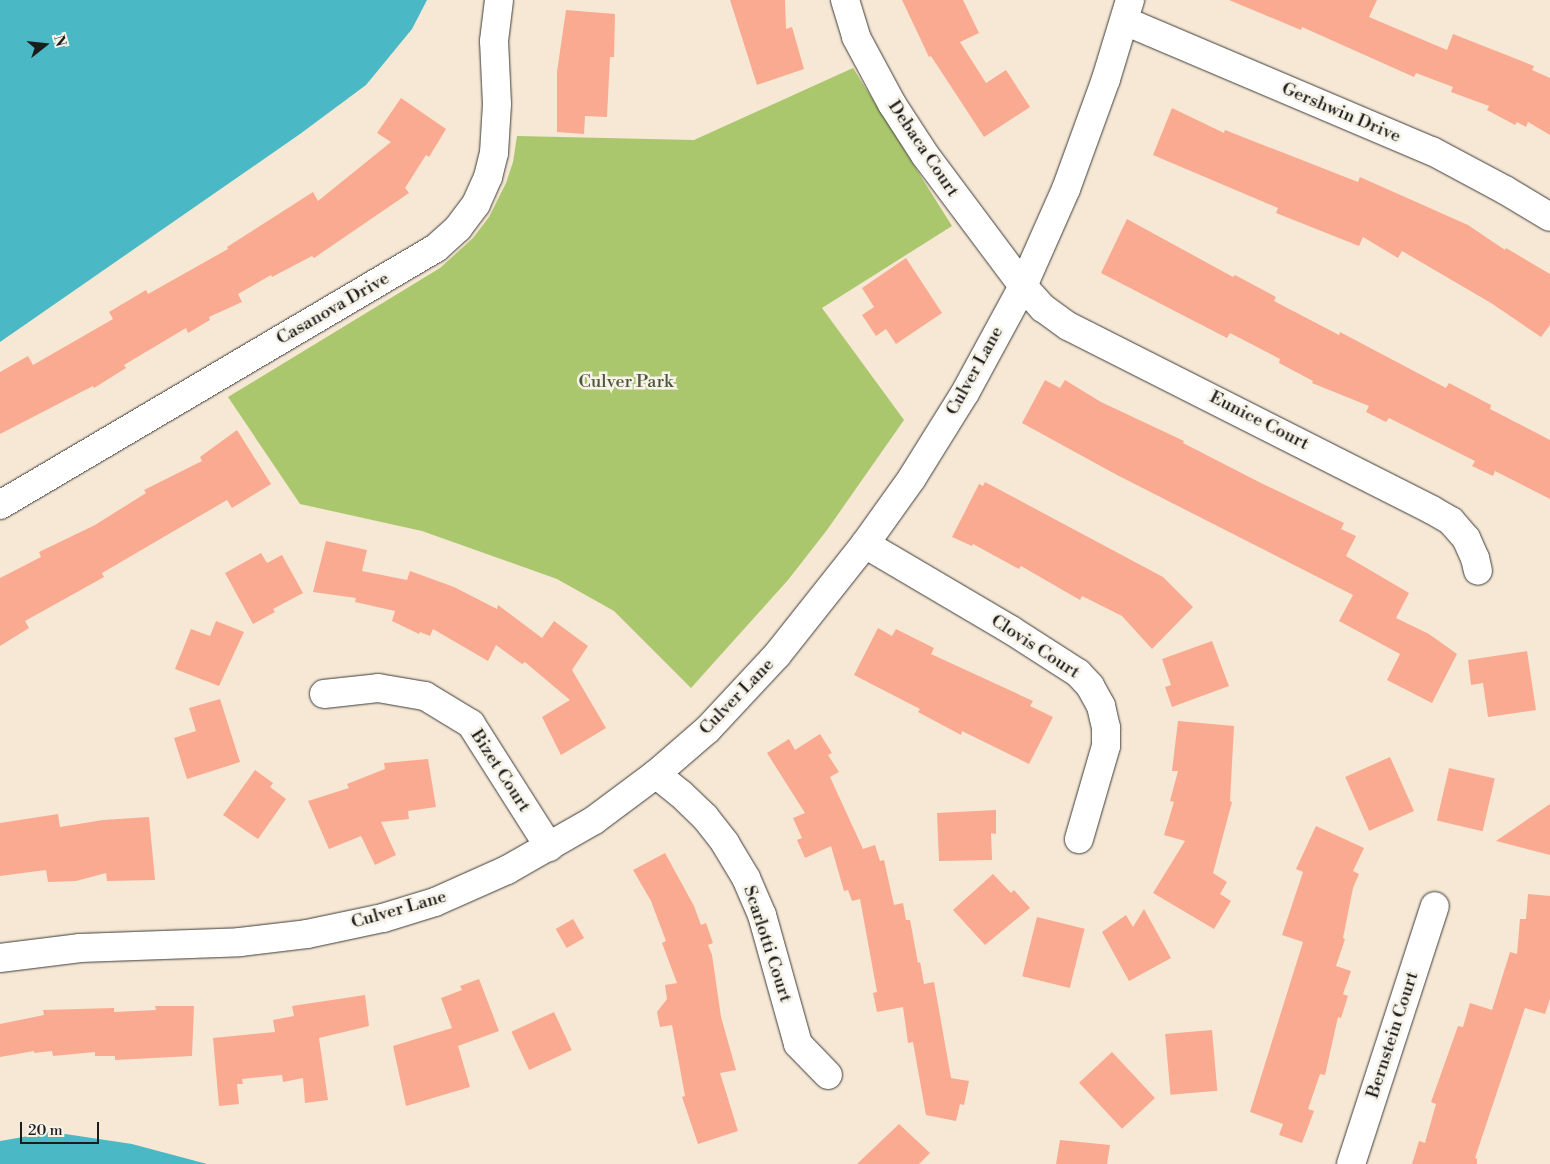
<!DOCTYPE html>
<style>
body{margin:0}
#map{position:relative;width:1550px;height:1164px;overflow:hidden;background:#f6e8d5;font-family:"Libre Bodoni",serif}
div>[style]{position:absolute}
[style*='--x']{left:calc(var(--x)*1px);top:calc(var(--y)*1px);width:calc(var(--w)*1px);rotate:calc(var(--a)*1deg)}
.green>*{inset:0;background:#aac76e}
.water>*{inset:0;background:#4bb8c6}
.building>*{inset:0;background:#faaa90;transform-origin:0 0}
.roads{filter:drop-shadow(0 0 1px #3d3b38) drop-shadow(0 0 1px #3d3b38)}
.minor>*{height:28px;margin:-14px;padding:0 14px;transform-origin:14px;border-radius:14px;background:#fff}
span{translate:-50% -50%;white-space:nowrap;text-align:center;line-height:1.15;-webkit-text-stroke:5px #f7f3e8;paint-order:stroke}
.street-label{font-size:18px;color:#1c1c1c}
.park-label{font-size:18px;color:#4e5839}
.north{position:absolute;left:20px;top:20px;width:50px;height:50px;-webkit-text-stroke:4px #f7f3e8;paint-order:stroke;rotate:74deg;font-size:14px;font-weight:700;line-height:20px;text-align:center;color:#1c1c1c}
.north::after{content:'';display:block;margin:auto;width:18px;height:22px;background:#1c1c1c;clip-path:polygon(50% 0,100% 100%,50% 72%,0 100%)}
.scale{position:absolute;left:20px;top:1122px;width:79px;height:22px;box-sizing:border-box;border:2px solid #1c1c1c;border-top:0;padding-left:6px;font-size:15px;line-height:18px;white-space:nowrap;color:#1c1c1c;-webkit-text-stroke:4px #f7f3e8;paint-order:stroke}
</style>
<div id="map">
<div class="green">
<div style="clip-path:polygon(853px 68px,952px 226px,822px 308px,904px 420px,827px 530px,788px 580px,691px 688px,614px 611px,557px 579px,422px 531px,300px 504px,228px 397px,440px 268px,473px 238px,489px 217px,506px 183px,513px 162px,517px 136px,694px 140px)"></div>
</div>
<div class="water">
<div style="clip-path:polygon(0 0,427px 0,412px 29px,366px 85px,300px 134px,0 342px)"></div>
<div style="clip-path:polygon(52px 1132px,132px 1144px,207px 1164px,0 1164px,0 1141px)"></div>
</div>
<div class="building">
<div style="clip-path:polygon(730px 0,785px 0,786px 29px,792px 27px,804px 69px,757px 85px)"></div>
<div style="clip-path:polygon(902px 0,963px 0,979px 33px,960px 42px,986px 83px,1006px 70px,1030px 107px,984px 137px,931px 56px,929px 57px)"></div>
<div style="clip-path:polygon(1229px 0,1377px 0,1369px 17px,1447px 50px,1453px 34px,1534px 66px,1532px 70px,1550px 78px,1550px 135px,1528px 122px,1526px 127px,1517px 122px,1515px 125px,1487px 110px,1489px 106px,1451px 92px,1453px 87px,1416px 73px,1414px 77px,1302px 27px,1301px 30px)"></div>
<div style="clip-path:polygon(566px 10px,615px 14px,614px 57px,610px 57px,607px 117px,585px 116px,584px 134px,557px 132px,557px 72px)"></div>
<div style="clip-path:polygon(401px 98px,446px 129px,429px 157px,426px 155px,405px 188px,409px 193px,314px 258px,312px 256px,272px 277px,271px 275px,238px 294px,242px 302px,209px 317px,210px 320px,188px 333px,186px 328px,124px 365px,126px 368px,94px 388px,93px 386px,0 434px,0 372px,28px 356px,33px 365px,113px 319px,109px 312px,146px 290px,148px 294px,228px 249px,227px 247px,313px 192px,318px 201px,391px 142px,377px 133px)"></div>
<div style="clip-path:polygon(1172px 108px,1224px 133px,1225px 130px,1358px 182px,1360px 177px,1468px 225px,1505px 250px,1506px 248px,1550px 274px,1550px 325px,1541px 337px,1491px 303px,1402px 251px,1398px 258px,1363px 237px,1359px 246px,1276px 213px,1278px 208px,1153px 155px)"></div>
<div style="clip-path:polygon(1127px 219px,1233px 277px,1235px 275px,1276px 297px,1274px 301px,1339px 335px,1340px 332px,1446px 388px,1449px 383px,1491px 405px,1490px 409px,1550px 440px,1550px 499px,1495px 471px,1493px 476px,1472px 466px,1475px 461px,1389px 418px,1386px 422px,1366px 412px,1369px 406px,1312px 383px,1313px 381px,1279px 363px,1280px 359px,1230px 333px,1227px 338px,1101px 273px)"></div>
<div style="clip-path:polygon(906px 258px,942px 313px,896px 344px,886px 329px,876px 336px,862px 315px,874px 307px,862px 288px)"></div>
<div style="clip-path:polygon(1045px 380px,1060px 388px,1065px 380px,1101px 402px,1184px 441px,1183px 443px,1261px 483px,1344px 523px,1341px 529px,1356px 536px,1346px 556px,1409px 593px,1396px 618px,1429px 634px,1457px 654px,1432px 703px,1387px 680px,1400px 654px,1339px 621px,1353px 595px,1117px 475px,1022px 423px)"></div>
<div style="clip-path:polygon(237px 430px,271px 484px,232px 508px,227px 500px,102px 573px,104px 577px,25px 621px,29px 628px,0 646px,0 578px,41px 557px,39px 552px,95px 525px,146px 493px,144px 490px,202px 461px,200px 457px)"></div>
<div style="clip-path:polygon(985px 482px,1163px 577px,1193px 607px,1152px 649px,1122px 616px,1082px 596px,1080px 600px,1021px 566px,1019px 569px,973px 544px,972px 546px,952px 537px,979px 484px,983px 486px)"></div>
<div style="clip-path:polygon(326px 541px,367px 550px,362px 571px,407px 580px,410px 571px,454px 587px,497px 609px,498px 605px,542px 638px,554px 621px,588px 646px,572px 670px,606px 728px,561px 755px,542px 717px,570px 700px,525px 662px,522px 664px,496px 645px,488px 661px,433px 629px,430px 636px,420px 632px,419px 634px,392px 621px,395px 611px,355px 602px,356px 598px,313px 592px)"></div>
<div style="clip-path:polygon(261px 553px,267px 563px,282px 555px,303px 593px,273px 609px,275px 612px,253px 624px,225px 573px)"></div>
<div style="clip-path:polygon(216px 621px,244px 632px,219px 686px,175px 669px,191px 629px,210px 636px)"></div>
<div style="clip-path:polygon(878px 628px,892px 636px,896px 629px,934px 648px,931px 654px,1033px 701px,1030px 706px,1053px 717px,1029px 764px,962px 731px,961px 735px,918px 712px,920px 709px,854px 675px)"></div>
<div style="clip-path:polygon(1212px 641px,1229px 686px,1172px 707px,1165px 687px,1171px 685px,1162px 659px)"></div>
<div style="clip-path:polygon(1527px 651px,1536px 710px,1488px 717px,1483px 683px,1471px 685px,1468px 660px)"></div>
<div style="clip-path:polygon(220px 699px,240px 762px,187px 779px,174px 738px,196px 731px,189px 708px)"></div>
<div style="clip-path:polygon(1178px 721px,1234px 726px,1230px 801px,1232px 802px,1213px 873px,1227px 882px,1220px 894px,1231px 901px,1214px 929px,1153px 893px,1185px 841px,1164px 835px,1174px 802px,1170px 801px,1178px 771px,1172px 771px)"></div>
<div style="clip-path:polygon(820px 734px,832px 753px,828px 755px,839px 772px,830px 777px,863px 849px,875px 845px,880px 861px,884px 860px,894px 905px,903px 903px,906px 920px,910px 920px,918px 963px,920px 962px,924px 984px,934px 982px,951px 1078px,969px 1081px,964px 1105px,960px 1104px,956px 1121px,926px 1115px,913px 1042px,908px 1043px,903px 1007px,877px 1012px,873px 993px,877px 992px,860px 899px,852px 901px,848px 890px,844px 891px,831px 846px,805px 858px,797px 840px,802px 838px,793px 818px,805px 813px,767px 753px,789px 739px,795px 750px)"></div>
<div style="left:1390px;top:757px;width:59px;height:49px;rotate:66deg"></div>
<div style="clip-path:polygon(428px 759px,436px 807px,408px 811px,409px 819px,381px 822px,396px 855px,375px 865px,361px 836px,329px 849px,308px 801px,349px 788px,347px 784px,385px 769px,384px 763px)"></div>
<div style="left:1449px;top:768px;width:47px;height:54px;rotate:13deg"></div>
<div style="clip-path:polygon(255px 770px,273px 783px,270px 787px,286px 799px,258px 839px,223px 815px)"></div>
<div style="clip-path:polygon(1550px 804px,1550px 855px,1496px 841px)"></div>
<div style="clip-path:polygon(996px 810px,996px 834px,991px 833px,992px 860px,939px 861px,937px 813px)"></div>
<div style="clip-path:polygon(58px 814px,60px 827px,103px 820px,149px 817px,155px 880px,107px 881px,106px 873px,76px 881px,48px 882px,46px 870px,0 876px,0 823px)"></div>
<div style="clip-path:polygon(1316px 826px,1364px 848px,1353px 871px,1359px 874px,1353px 888px,1343px 938px,1345px 939px,1336px 966px,1351px 971px,1343px 994px,1348px 996px,1341px 1018px,1338px 1017px,1325px 1075px,1320px 1074px,1308px 1109px,1314px 1111px,1302px 1143px,1279px 1135px,1283px 1124px,1250px 1112px,1303px 942px,1282px 935px,1303px 872px,1296px 869px)"></div>
<div style="clip-path:polygon(665px 853px,694px 906px,701px 925px,706px 923px,713px 943px,708px 945px,712px 955px,721px 1017px,736px 1070px,720px 1073px,738px 1131px,698px 1144px,682px 1097px,685px 1096px,672px 1025px,660px 1027px,657px 1012px,667px 999px,665px 985px,677px 983px,662px 943px,666px 941px,651px 901px,633px 870px)"></div>
<div style="clip-path:polygon(993px 874px,1011px 893px,1014px 890px,1030px 908px,985px 945px,953px 910px)"></div>
<div style="clip-path:polygon(1528px 894px,1550px 896px,1550px 999px,1545px 1014px,1525px 1008px,1475px 1158px,1477px 1159px,1477px 1164px,1412px 1164px,1419px 1141px,1425px 1143px,1436px 1104px,1431px 1102px,1458px 1026px,1463px 1027px,1470px 1003px,1492px 1010px,1510px 952px,1517px 954px,1520px 919px,1526px 919px)"></div>
<div style="clip-path:polygon(1144px 909px,1171px 958px,1129px 981px,1102px 932px,1126px 915px,1133px 927px)"></div>
<div style="left:1037px;top:917px;width:49px;height:61px;rotate:14deg"></div>
<div style="left:573px;top:919px;width:22px;height:20px;rotate:60deg"></div>
<div style="clip-path:polygon(479px 979px,499px 1031px,458px 1046px,470px 1087px,406px 1106px,393px 1046px,452px 1028px,441px 998px,462px 990px,460px 986px)"></div>
<div style="clip-path:polygon(365px 995px,369px 1026px,319px 1038px,328px 1100px,305px 1103px,303px 1078px,283px 1082px,282px 1075px,242px 1079px,243px 1084px,237px 1084px,239px 1104px,219px 1106px,213px 1038px,275px 1032px,273px 1020px,294px 1016px,292px 1006px)"></div>
<div style="clip-path:polygon(155px 1006px,194px 1006px,192px 1056px,115px 1060px,115px 1056px,95px 1056px,95px 1052px,53px 1056px,52px 1051px,34px 1053px,34px 1051px,0 1057px,0 1024px,44px 1015px,43px 1010px,114px 1008px,114px 1012px,156px 1010px)"></div>
<div style="left:554px;top:1012px;width:42px;height:47px;rotate:65deg"></div>
<div style="left:1212px;top:1030px;width:61px;height:47px;rotate:85deg"></div>
<div style="left:1112px;top:1052px;width:63px;height:45px;rotate:47deg"></div>
<div style="clip-path:polygon(899px 1124px,930px 1153px,919px 1164px,857px 1164px)"></div>
<div style="clip-path:polygon(1060px 1140px,1110px 1145px,1107px 1164px,1056px 1164px)"></div>
</div>
<div class="roads">
<div class="minor">
<div style="--x:845;--y:0;--w:39;--a:73"></div>
<div style="--x:856;--y:37;--w:76;--a:61.8"></div>
<div style="--x:892;--y:104;--w:61;--a:57.1"></div>
<div style="--x:925;--y:155;--w:164;--a:53.2"></div>
<div style="--x:1023;--y:286;--w:30;--a:48"></div>
<div style="--x:1043;--y:308;--w:31;--a:36"></div>
<div style="--x:1068;--y:326;--w:408;--a:26.8"></div>
<div style="--x:1432;--y:510;--w:22;--a:30"></div>
<div style="--x:1451;--y:521;--w:23;--a:49"></div>
<div style="--x:1466;--y:538;--w:22;--a:66"></div>
<div style="--x:1475;--y:558;--w:13;--a:77"></div>
<div style="--x:1125;--y:21;--w:333;--a:23"></div>
<div style="--x:1432;--y:151;--w:83;--a:28.1"></div>
<div style="--x:1505;--y:190;--w:52;--a:31"></div>
<div style="--x:0;--y:505;--w:506;--a:-30.52"></div>
<div style="--x:436;--y:248;--w:30;--a:-42"></div>
<div style="--x:458;--y:228;--w:30;--a:-53"></div>
<div style="--x:476;--y:204;--w:30;--a:-66"></div>
<div style="--x:488;--y:177;--w:25;--a:-76"></div>
<div style="--x:494;--y:153;--w:49;--a:-86.5"></div>
<div style="--x:497;--y:104;--w:63;--a:-92.7"></div>
<div style="--x:494;--y:41;--w:41;--a:-83"></div>
<div style="--x:865;--y:544;--w:169;--a:30.5"></div>
<div style="--x:1011;--y:630;--w:80;--a:32.7"></div>
<div style="--x:1078;--y:673;--w:18;--a:47"></div>
<div style="--x:1090;--y:686;--w:23;--a:61"></div>
<div style="--x:1101;--y:706;--w:23;--a:77"></div>
<div style="--x:1106;--y:728;--w:18;--a:90"></div>
<div style="--x:1106;--y:746;--w:97;--a:106.2"></div>
<div style="--x:324;--y:694;--w:54;--a:-6.3"></div>
<div style="--x:378;--y:688;--w:48;--a:9.7"></div>
<div style="--x:425;--y:696;--w:54;--a:31.3"></div>
<div style="--x:471;--y:724;--w:146;--a:57.6"></div>
<div style="--x:656;--y:774;--w:32;--a:39"></div>
<div style="--x:681;--y:794;--w:33;--a:44"></div>
<div style="--x:705;--y:817;--w:33;--a:52"></div>
<div style="--x:725;--y:843;--w:41;--a:59"></div>
<div style="--x:746;--y:878;--w:40;--a:66.6"></div>
<div style="--x:762;--y:915;--w:134;--a:74.4"></div>
<div style="--x:798;--y:1044;--w:43;--a:45.9"></div>
<div style="--x:0;--y:958;--w:81;--a:-7.1"></div>
<div style="--x:80;--y:948;--w:160;--a:-2.1"></div>
<div style="--x:240;--y:942;--w:67;--a:-6.8"></div>
<div style="--x:307;--y:934;--w:78;--a:-11.9"></div>
<div style="--x:383;--y:918;--w:54;--a:-17.1"></div>
<div style="--x:435;--y:902;--w:79;--a:-24"></div>
<div style="--x:507;--y:870;--w:99;--a:-29.7"></div>
<div style="--x:593;--y:821;--w:79;--a:-36.7"></div>
<div style="--x:656;--y:774;--w:69;--a:-40.9"></div>
<div style="--x:708;--y:729;--w:101;--a:-47"></div>
<div style="--x:777;--y:655;--w:142;--a:-51.6"></div>
<div style="--x:865;--y:544;--w:81;--a:-54.5"></div>
<div style="--x:912;--y:478;--w:100;--a:-58.1"></div>
<div style="--x:965;--y:393;--w:122;--a:-61.5"></div>
<div style="--x:1023;--y:286;--w:106;--a:-66.1"></div>
<div style="--x:1066;--y:189;--w:117;--a:-70"></div>
<div style="--x:1106;--y:79;--w:83;--a:-73.1"></div>
<div style="--x:1351;--y:1164;--w:271;--a:-72"></div>
</div>
</div>
<div class="street-label">
<span style="left:1341px;top:113px;rotate:23deg">Gershwin Drive</span>
<span style="left:923px;top:149px;rotate:56deg">Debaca Court</span>
<span style="left:333px;top:309px;rotate:-30deg">Casanova Drive</span>
<span style="left:975px;top:371px;rotate:-61deg">Culver Lane</span>
<span style="left:1259px;top:421px;rotate:27deg">Eunice Court</span>
<span style="left:1035px;top:647px;rotate:33deg">Clovis Court</span>
<span style="left:737px;top:697px;rotate:-46deg">Culver Lane</span>
<span style="left:500px;top:771px;rotate:57deg">Bizet Court</span>
<span style="left:399px;top:910px;rotate:-16deg">Culver Lane</span>
<span style="left:767px;top:944px;rotate:72deg">Scarlotti Court</span>
<span style="left:1393px;top:1035px;rotate:-72deg">Bernstein Court</span>
</div>
<div class="park-label">
<span style="left:626px;top:382px">Culver Park</span>
</div>
<div class="north">N</div>
<div class="scale">20 m</div>
</div>
